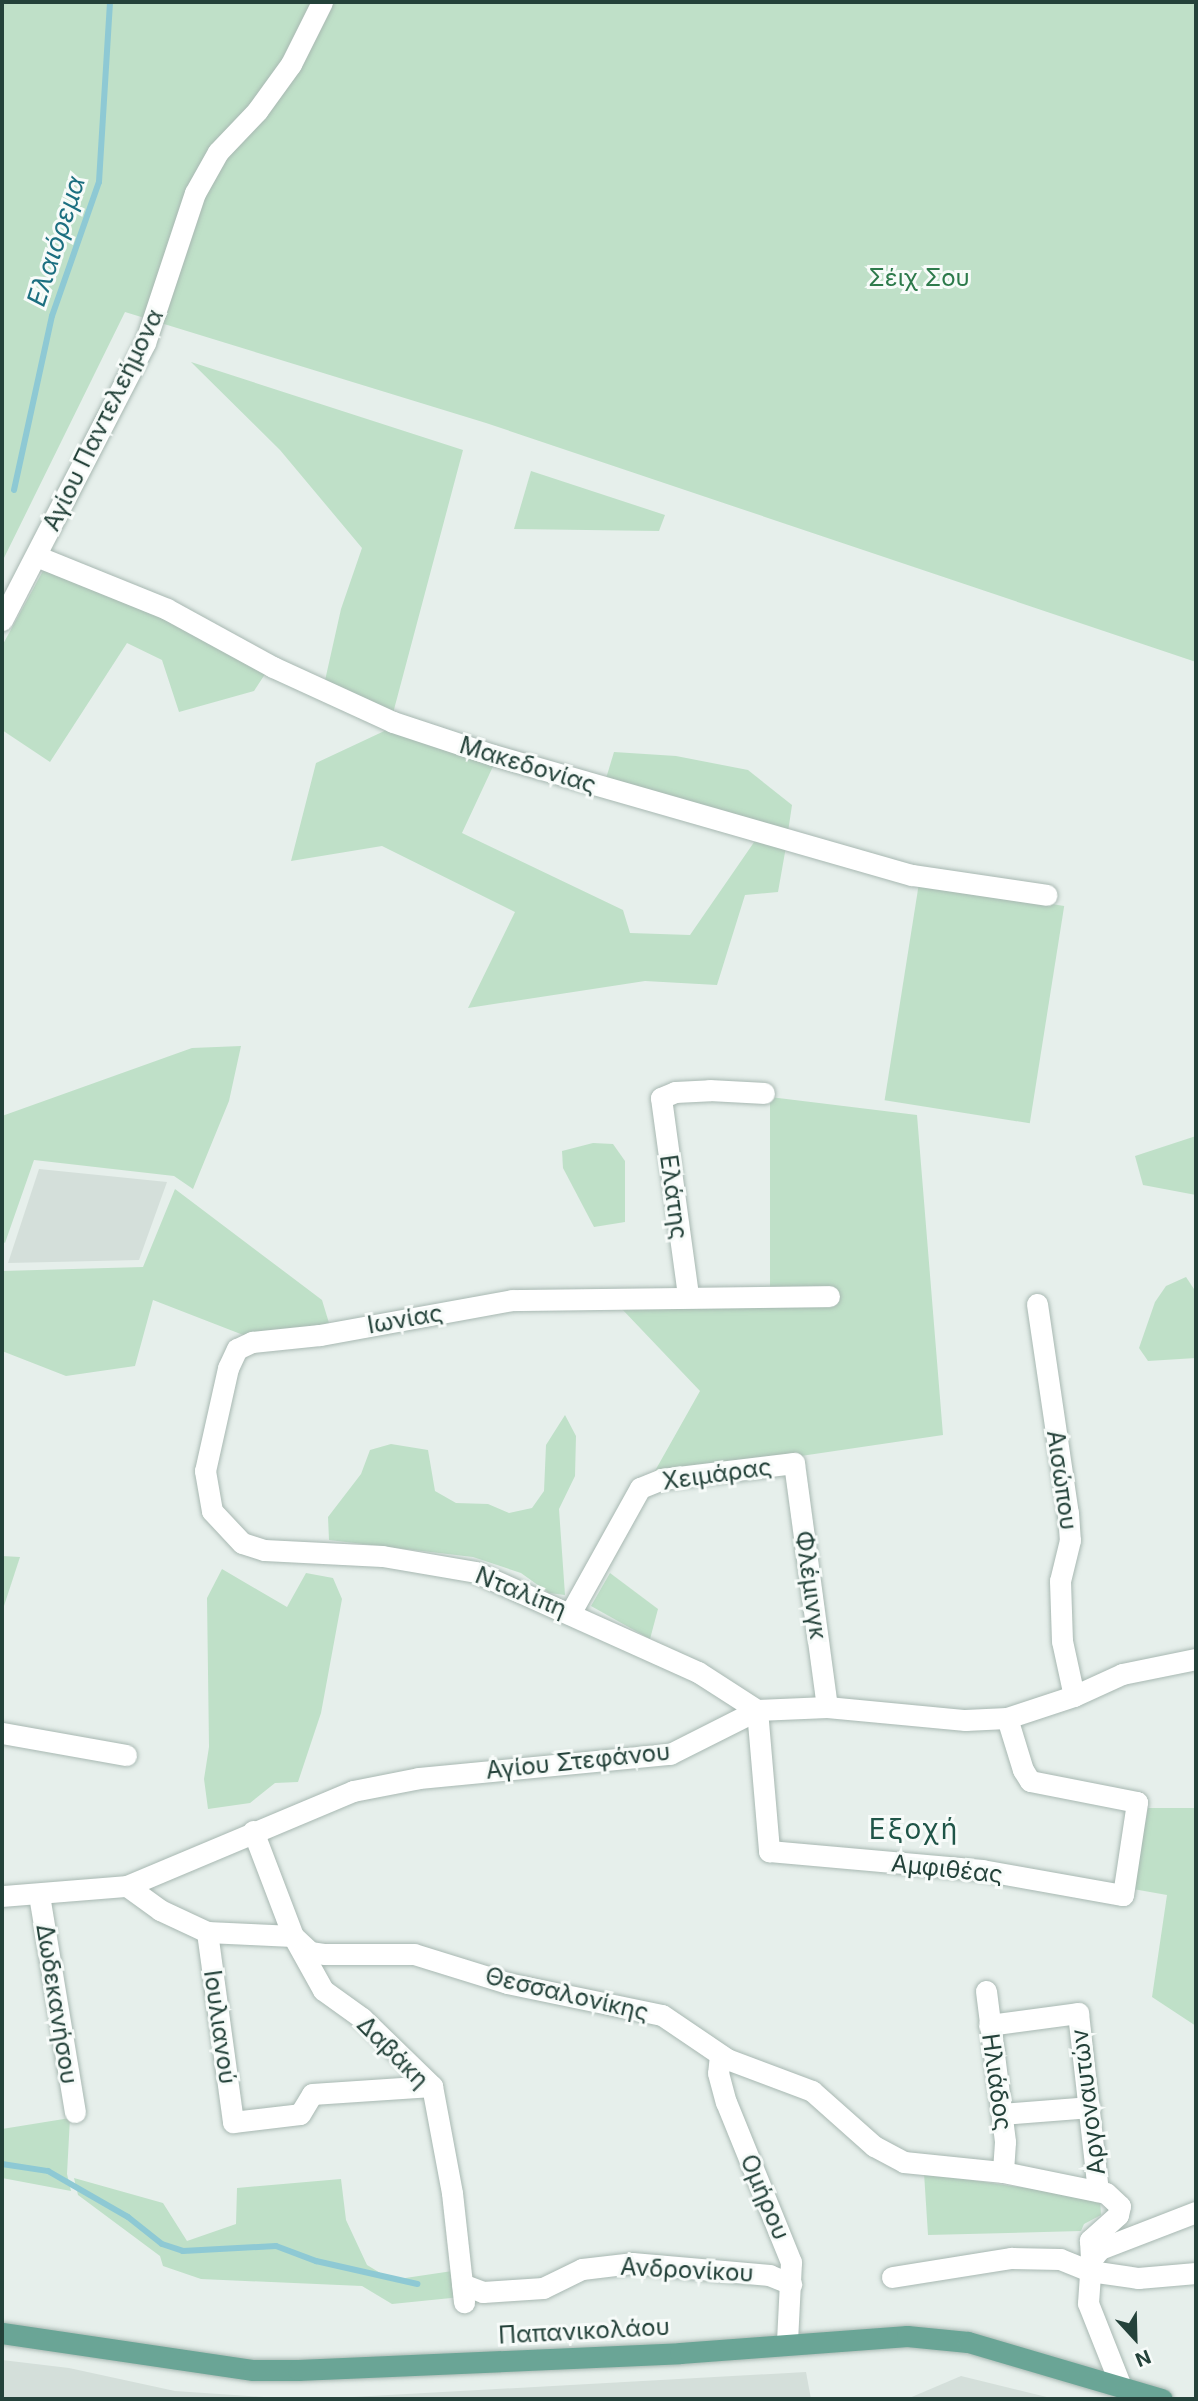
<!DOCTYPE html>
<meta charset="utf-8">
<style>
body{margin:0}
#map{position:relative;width:1198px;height:2401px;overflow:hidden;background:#e6efeb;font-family:Inter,sans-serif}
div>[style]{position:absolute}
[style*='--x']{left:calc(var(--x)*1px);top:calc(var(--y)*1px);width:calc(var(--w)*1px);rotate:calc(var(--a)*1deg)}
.built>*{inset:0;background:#d4dfda}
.green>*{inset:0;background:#bfe0c8;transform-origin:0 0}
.stream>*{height:6px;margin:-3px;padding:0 3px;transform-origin:3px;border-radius:3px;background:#8ec9d4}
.roads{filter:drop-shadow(0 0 2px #a8b8b2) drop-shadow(0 0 2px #a8b8b2)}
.minor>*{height:21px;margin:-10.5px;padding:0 10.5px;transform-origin:10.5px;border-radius:10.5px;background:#fff}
.major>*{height:21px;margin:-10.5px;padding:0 10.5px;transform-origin:10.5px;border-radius:10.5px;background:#6aa596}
span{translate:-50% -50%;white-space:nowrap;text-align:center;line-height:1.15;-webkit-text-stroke:6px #f7fbf9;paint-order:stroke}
.park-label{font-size:24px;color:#2d7a4b}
.street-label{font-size:24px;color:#24423a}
.water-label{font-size:26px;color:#1c6f80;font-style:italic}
.quarter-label{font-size:28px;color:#1f5548;letter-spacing:2px}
.frame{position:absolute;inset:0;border:4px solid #24423a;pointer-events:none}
.north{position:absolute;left:1100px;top:2303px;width:70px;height:70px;-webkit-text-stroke:5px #f7fbf9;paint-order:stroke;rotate:158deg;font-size:19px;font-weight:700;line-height:28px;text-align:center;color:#24423a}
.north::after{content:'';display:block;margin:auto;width:24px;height:32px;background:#24423a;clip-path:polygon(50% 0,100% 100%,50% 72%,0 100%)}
</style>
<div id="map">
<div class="built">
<div style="clip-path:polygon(39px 1169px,167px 1182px,139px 1260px,8px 1263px)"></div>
<div style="clip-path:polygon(2px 2360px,69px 2368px,175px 2391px,264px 2397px,353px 2397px,806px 2372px,811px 2399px,2px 2399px)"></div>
<div style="clip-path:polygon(961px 2376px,1055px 2399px,907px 2399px)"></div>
</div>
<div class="green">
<div style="clip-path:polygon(2px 2px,1196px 2px,1196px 662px,486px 423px,125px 312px,2px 562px)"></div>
<div style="clip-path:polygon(191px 362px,463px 450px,392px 717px,324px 685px,341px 609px,362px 548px,280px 450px)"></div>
<div style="clip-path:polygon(531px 471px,665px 515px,659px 531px,514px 529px)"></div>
<div style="clip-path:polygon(44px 569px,198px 630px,267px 671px,254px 691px,179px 712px,162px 660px,127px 643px,50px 762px,2px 730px,2px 646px)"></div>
<div style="clip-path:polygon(395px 726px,496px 760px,462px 833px,623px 910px,630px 933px,690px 935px,759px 835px,787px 841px,778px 892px,745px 895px,717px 985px,645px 981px,468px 1008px,515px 912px,382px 846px,291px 861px,316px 763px)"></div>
<div style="clip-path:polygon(614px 752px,676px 756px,748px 770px,792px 805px,788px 832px,604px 785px)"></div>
<div style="left:919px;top:883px;width:147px;height:220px;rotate:9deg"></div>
<div style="clip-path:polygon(241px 1046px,229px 1101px,193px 1189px,174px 1176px,34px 1160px,5px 1243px,2px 1241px,2px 1116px,192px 1048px)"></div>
<div style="clip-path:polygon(770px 1097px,917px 1115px,943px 1435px,651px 1478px,700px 1391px,621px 1308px,770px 1303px)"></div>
<div style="clip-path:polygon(1196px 1136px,1196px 1195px,1143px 1185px,1135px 1156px)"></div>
<div style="clip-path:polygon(593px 1143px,613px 1144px,625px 1161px,625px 1222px,594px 1227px,563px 1168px,562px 1151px)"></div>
<div style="clip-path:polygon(175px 1189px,322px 1300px,329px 1323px,251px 1338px,153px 1300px,135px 1366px,66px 1376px,2px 1351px,2px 1271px,143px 1267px)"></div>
<div style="clip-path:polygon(1186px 1277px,1196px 1292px,1196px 1358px,1148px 1361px,1139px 1348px,1155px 1302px,1166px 1286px)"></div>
<div style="clip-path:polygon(565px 1415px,576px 1436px,575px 1476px,559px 1509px,565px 1595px,549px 1593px,521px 1573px,473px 1557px,329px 1540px,328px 1517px,361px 1474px,370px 1450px,391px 1444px,428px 1450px,435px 1491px,456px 1503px,488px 1504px,509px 1513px,532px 1508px,544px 1491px,546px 1445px)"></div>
<div style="clip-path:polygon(2px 1556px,20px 1557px,2px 1612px)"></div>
<div style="clip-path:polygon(222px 1569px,287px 1607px,306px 1573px,333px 1578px,342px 1599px,321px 1713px,298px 1782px,275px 1783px,250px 1803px,208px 1809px,204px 1779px,209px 1747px,207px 1598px)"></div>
<div style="clip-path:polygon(610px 1573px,658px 1609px,650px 1639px,591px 1606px)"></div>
<div style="clip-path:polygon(1148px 1808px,1196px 1808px,1196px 2026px,1152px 1997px,1167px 1895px,1133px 1889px)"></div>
<div style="clip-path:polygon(70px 2118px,67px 2174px,71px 2191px,2px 2178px,2px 2129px)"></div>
<div style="clip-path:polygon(924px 2173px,1100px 2199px,1101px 2215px,1084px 2224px,1081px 2231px,928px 2235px)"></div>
<div style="clip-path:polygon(74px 2178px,163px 2203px,187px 2241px,236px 2224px,237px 2188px,341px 2179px,346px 2220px,367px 2265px,392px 2280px,459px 2270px,461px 2297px,392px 2304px,362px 2286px,201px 2279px,163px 2266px,160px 2256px,78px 2195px)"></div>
</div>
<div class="stream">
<div style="--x:14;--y:490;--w:178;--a:-77.7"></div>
<div style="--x:52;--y:316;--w:142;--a:-70.7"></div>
<div style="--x:99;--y:182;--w:180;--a:-86.5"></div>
<div style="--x:2;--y:2164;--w:47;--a:8.7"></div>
<div style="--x:48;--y:2171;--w:92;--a:29.9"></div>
<div style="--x:128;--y:2217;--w:43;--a:38.5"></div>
<div style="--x:162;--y:2244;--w:22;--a:18"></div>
<div style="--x:183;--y:2251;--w:93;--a:-3.1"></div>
<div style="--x:276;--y:2246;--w:43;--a:20.6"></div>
<div style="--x:316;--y:2261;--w:104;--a:12.8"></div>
</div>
<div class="roads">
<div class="minor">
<div style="--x:36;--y:556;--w:141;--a:22"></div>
<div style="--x:167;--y:609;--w:121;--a:28.7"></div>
<div style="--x:273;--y:667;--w:132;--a:24.6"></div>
<div style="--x:393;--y:722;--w:105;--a:18.3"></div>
<div style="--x:493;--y:755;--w:436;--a:16"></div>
<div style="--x:912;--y:875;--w:136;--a:8.4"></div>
<div style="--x:2;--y:620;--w:312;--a:-62.7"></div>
<div style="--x:145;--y:343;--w:158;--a:-71.6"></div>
<div style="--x:195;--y:193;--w:47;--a:-60.7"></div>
<div style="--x:218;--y:152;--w:57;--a:-46.4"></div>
<div style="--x:257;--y:111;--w:58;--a:-54.1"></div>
<div style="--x:291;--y:64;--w:69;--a:-63.4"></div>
<div style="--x:688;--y:1295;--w:199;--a:-97.8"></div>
<div style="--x:661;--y:1098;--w:15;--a:-23"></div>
<div style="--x:675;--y:1092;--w:35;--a:-3"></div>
<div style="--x:710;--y:1090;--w:54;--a:3.2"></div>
<div style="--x:1037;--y:1304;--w:211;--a:81.6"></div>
<div style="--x:1068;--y:1513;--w:27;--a:86"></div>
<div style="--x:1070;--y:1540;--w:42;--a:103.7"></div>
<div style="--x:1060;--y:1581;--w:60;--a:88.1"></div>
<div style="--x:1062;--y:1641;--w:56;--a:77.7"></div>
<div style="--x:571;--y:1612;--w:142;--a:-60.9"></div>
<div style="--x:640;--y:1488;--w:24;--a:-22"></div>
<div style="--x:662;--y:1479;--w:133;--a:-6.9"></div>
<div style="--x:794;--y:1463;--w:246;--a:82.3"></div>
<div style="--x:757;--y:1710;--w:70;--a:-147.2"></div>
<div style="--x:698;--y:1672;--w:243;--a:-155.8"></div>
<div style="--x:476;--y:1572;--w:95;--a:-170.3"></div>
<div style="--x:382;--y:1556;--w:118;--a:-177.1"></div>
<div style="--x:264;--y:1550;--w:23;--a:-162"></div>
<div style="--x:242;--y:1543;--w:44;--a:-133.2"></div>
<div style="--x:212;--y:1511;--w:41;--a:-99.9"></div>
<div style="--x:205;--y:1471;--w:106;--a:-77.4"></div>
<div style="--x:228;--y:1368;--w:21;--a:-65"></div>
<div style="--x:237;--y:1349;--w:17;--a:-25"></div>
<div style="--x:252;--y:1342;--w:68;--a:-5.9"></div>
<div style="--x:320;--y:1335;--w:195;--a:-10.3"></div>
<div style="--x:512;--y:1300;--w:317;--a:-0.7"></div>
<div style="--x:757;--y:1710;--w:142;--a:85.1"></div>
<div style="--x:769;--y:1851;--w:214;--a:5.1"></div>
<div style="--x:982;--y:1870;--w:143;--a:10.1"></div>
<div style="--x:1123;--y:1895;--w:94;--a:-81.4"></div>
<div style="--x:1137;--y:1802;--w:109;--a:-168.9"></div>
<div style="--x:1030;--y:1781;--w:13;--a:-122"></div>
<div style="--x:1023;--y:1770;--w:54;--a:-107.1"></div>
<div style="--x:2;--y:1733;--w:126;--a:10.1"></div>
<div style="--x:253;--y:1831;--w:112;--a:69.1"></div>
<div style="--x:293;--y:1936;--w:62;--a:60.9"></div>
<div style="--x:323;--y:1990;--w:48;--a:35.7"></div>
<div style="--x:362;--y:2018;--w:98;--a:44.2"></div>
<div style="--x:432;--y:2086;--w:109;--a:79.4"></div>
<div style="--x:452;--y:2193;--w:110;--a:83.7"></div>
<div style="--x:127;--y:1886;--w:41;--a:36"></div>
<div style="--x:160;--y:1910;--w:52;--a:25.1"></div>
<div style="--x:207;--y:1932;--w:86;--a:2.7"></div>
<div style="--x:293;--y:1936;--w:23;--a:43"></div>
<div style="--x:310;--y:1952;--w:15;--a:8"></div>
<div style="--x:325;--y:1954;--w:89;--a:0"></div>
<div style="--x:414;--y:1954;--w:97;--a:17.3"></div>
<div style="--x:507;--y:1983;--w:158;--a:11.7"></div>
<div style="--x:662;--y:2015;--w:78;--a:34.1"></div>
<div style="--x:727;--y:2059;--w:91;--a:20.6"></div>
<div style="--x:812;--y:2091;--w:83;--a:41.6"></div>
<div style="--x:874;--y:2146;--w:34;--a:28"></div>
<div style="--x:904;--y:2162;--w:100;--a:5.8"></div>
<div style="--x:1003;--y:2172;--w:105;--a:11.5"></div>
<div style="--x:1106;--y:2193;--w:19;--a:43"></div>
<div style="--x:1120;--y:2206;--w:9;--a:103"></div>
<div style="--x:1118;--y:2215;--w:38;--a:138"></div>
<div style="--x:1090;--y:2240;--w:20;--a:87"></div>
<div style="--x:39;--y:1895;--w:220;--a:80.6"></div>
<div style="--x:2;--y:1896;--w:125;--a:-4.6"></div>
<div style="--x:127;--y:1886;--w:245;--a:-22.8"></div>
<div style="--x:353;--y:1791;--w:67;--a:-11.1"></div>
<div style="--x:419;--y:1778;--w:252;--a:-5.5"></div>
<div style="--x:670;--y:1754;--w:97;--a:-26.8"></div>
<div style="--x:757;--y:1710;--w:70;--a:-2.5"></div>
<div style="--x:827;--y:1707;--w:139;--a:5.4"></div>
<div style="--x:965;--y:1720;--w:42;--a:-2.7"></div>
<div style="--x:1007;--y:1718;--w:71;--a:-18.2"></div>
<div style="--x:1074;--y:1696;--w:53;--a:-24.6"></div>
<div style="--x:1122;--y:1674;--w:76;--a:-11.5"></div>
<div style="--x:207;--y:1932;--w:192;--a:82.2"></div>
<div style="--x:233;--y:2122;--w:67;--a:-6.8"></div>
<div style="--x:300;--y:2114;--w:23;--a:-59"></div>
<div style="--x:312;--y:2094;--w:120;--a:-3.8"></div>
<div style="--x:986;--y:1991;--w:152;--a:82.8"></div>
<div style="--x:1005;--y:2142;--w:30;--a:94"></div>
<div style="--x:989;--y:2025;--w:90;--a:-7.7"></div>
<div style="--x:1078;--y:2013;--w:179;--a:83.6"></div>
<div style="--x:720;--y:2055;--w:18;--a:96"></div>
<div style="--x:718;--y:2073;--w:30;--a:75"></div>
<div style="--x:726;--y:2102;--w:173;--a:67.9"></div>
<div style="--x:791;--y:2262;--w:80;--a:92.9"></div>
<div style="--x:1002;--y:2114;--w:88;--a:-4.5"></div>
<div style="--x:892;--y:2277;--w:121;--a:-9.1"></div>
<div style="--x:1011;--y:2258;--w:49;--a:1.2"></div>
<div style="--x:1060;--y:2259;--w:32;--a:22"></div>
<div style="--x:1090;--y:2271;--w:49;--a:8.3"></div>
<div style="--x:1138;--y:2278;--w:58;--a:-4.9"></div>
<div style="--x:462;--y:2284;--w:22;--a:21"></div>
<div style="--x:483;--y:2292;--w:60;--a:-3.8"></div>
<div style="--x:543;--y:2288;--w:43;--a:-26"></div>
<div style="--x:582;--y:2269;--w:50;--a:-6.8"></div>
<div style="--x:632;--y:2263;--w:138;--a:5"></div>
<div style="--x:769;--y:2275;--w:24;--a:22"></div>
<div style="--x:1120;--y:2384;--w:87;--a:-111.6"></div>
<div style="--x:1088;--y:2303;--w:43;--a:-86"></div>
<div style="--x:1091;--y:2260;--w:14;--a:-51"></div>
<div style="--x:1100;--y:2249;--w:103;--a:-21.1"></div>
</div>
<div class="major">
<div style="--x:2;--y:2333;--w:254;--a:8.4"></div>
<div style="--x:253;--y:2370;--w:45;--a:0"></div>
<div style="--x:298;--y:2370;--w:382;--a:-2.5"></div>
<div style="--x:680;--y:2353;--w:228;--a:-4.3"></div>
<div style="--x:907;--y:2336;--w:61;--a:5.6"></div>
<div style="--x:968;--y:2342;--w:202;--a:16.4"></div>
</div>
</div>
<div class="park-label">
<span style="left:919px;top:278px">Σέιχ Σου</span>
</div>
<div class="street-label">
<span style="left:103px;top:420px;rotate:-64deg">Αγίου Παντελεήμονα</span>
<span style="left:528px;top:765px;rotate:17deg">Μακεδονίας</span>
<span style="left:674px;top:1197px;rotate:82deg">Ελάτης</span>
<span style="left:405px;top:1319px;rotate:-10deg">Ιωνίας</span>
<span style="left:717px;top:1474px;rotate:-8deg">Χειμάρας</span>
<span style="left:1062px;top:1480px;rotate:82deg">Αισώπου</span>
<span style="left:811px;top:1585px;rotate:82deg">Φλέμινγκ</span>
<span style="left:521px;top:1592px;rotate:22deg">Νταλίπη</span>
<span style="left:578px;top:1761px;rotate:-6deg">Αγίου Στεφάνου</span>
<span style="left:947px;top:1869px;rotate:6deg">Αμφιθέας</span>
<span style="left:567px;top:1994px;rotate:13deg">Θεσσαλονίκης</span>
<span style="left:57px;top:2004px;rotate:81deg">Δωδεκανήσου</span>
<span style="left:220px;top:2027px;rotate:82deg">Ιουλιανού</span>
<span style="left:393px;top:2052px;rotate:45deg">Δαβάκη</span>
<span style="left:997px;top:2082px;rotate:82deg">Ηλιάδος</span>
<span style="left:1088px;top:2102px;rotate:-97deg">Αργοναυτών</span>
<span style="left:765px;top:2197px;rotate:67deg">Ομήρου</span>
<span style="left:687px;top:2270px;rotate:3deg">Ανδρονίκου</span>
<span style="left:584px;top:2331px;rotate:-3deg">Παπανικολάου</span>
</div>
<div class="water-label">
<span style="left:56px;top:241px;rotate:-72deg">Ελαιόρεμα</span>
</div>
<div class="quarter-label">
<span style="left:914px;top:1829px">Εξοχή</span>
</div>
<div class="frame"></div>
<div class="north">N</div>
</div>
